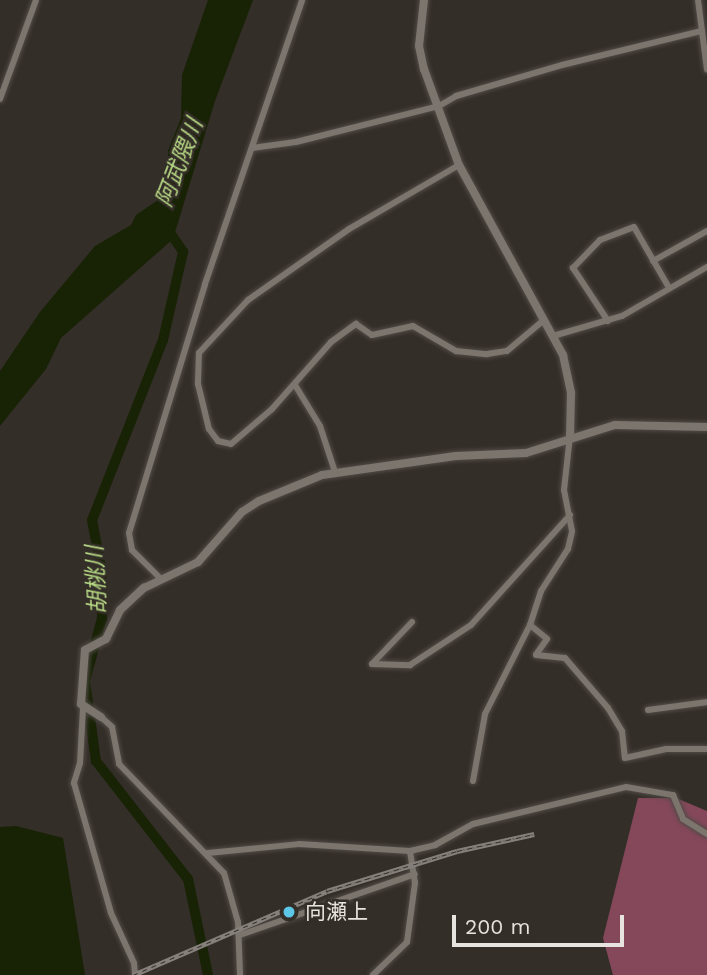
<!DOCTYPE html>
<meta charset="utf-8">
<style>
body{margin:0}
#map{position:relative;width:707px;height:975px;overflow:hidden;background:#342e28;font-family:"Work Sans","Noto Sans JP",sans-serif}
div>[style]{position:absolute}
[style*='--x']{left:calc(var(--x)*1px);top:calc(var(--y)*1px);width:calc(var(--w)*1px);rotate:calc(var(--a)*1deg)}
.forest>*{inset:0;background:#85485a}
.water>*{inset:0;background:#182205}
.river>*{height:10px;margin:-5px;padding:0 5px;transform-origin:5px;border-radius:5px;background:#182205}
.roads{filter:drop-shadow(0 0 2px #514b47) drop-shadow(0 0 2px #514b47)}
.minor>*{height:6px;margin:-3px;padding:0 3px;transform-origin:3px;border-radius:3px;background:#7c756e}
.tertiary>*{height:8px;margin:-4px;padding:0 4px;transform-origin:4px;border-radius:4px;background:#7c756e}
.rail>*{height:4.5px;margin-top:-2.25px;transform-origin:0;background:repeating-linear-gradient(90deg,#342e28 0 5px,#85807b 0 10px);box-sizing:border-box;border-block:2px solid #85807b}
.dots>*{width:19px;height:19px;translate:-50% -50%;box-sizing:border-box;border:4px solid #342e28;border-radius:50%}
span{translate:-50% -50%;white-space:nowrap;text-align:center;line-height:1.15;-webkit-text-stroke:5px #342e28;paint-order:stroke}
.poi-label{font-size:21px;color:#e7e3df}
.left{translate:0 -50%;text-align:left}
.water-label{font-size:23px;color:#b6d884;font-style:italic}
.scale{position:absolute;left:452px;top:915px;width:172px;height:32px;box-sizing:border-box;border:4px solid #e7e3df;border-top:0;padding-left:9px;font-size:21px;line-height:24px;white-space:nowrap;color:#e7e3df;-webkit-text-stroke:5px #342e28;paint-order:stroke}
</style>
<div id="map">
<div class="forest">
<div style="clip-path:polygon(638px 798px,676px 798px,707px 811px,707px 975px,613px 975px,603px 938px)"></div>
</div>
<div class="water">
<div style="clip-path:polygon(208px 0,253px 0,215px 101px,173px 239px,61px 338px,46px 369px,0 426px,0 371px,40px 312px,95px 246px,131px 225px,136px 215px,161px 198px,169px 182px,168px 151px,181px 118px,182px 75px)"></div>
<div style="clip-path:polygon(16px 826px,63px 838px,85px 975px,0 975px,0 827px)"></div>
</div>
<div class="river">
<div style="--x:167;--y:228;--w:29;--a:56"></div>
<div style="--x:183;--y:252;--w:90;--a:102.8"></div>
<div style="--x:163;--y:340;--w:193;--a:111.5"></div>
<div style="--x:92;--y:520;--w:48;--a:79.2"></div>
<div style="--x:101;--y:567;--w:51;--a:88.9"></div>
<div style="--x:102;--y:618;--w:65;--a:105.1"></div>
<div style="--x:85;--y:681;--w:81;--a:82.2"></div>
<div style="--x:96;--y:761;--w:150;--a:52.1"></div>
<div style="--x:188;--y:879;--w:98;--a:78.2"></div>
</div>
<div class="roads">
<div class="minor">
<div style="--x:698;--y:0;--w:70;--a:82.6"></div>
<div style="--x:0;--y:99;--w:105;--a:-70"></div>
<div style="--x:252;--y:148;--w:44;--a:-7.8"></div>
<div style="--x:296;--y:142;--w:147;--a:-14.1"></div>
<div style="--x:439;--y:106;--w:20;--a:-30"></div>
<div style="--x:456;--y:96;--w:110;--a:-16.3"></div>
<div style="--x:562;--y:65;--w:144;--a:-13.7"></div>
<div style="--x:459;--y:165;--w:127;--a:149.8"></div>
<div style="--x:349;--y:229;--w:123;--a:144.9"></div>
<div style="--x:248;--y:300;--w:72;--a:132.8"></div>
<div style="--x:199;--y:353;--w:31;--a:92"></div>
<div style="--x:198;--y:384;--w:46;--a:76.3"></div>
<div style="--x:209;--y:429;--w:15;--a:53"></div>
<div style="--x:218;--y:441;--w:13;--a:13"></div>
<div style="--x:231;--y:444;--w:54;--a:-40.5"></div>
<div style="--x:272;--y:409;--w:89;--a:-48.6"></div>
<div style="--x:331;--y:342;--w:31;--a:-36"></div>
<div style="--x:356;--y:324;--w:19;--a:35"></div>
<div style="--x:372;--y:335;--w:42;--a:-12.4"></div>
<div style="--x:413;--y:326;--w:50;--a:30.2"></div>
<div style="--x:456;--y:351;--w:31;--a:6"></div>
<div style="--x:487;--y:354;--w:20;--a:-9"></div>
<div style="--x:507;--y:351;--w:48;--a:-40"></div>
<div style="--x:653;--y:261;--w:62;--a:-29.1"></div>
<div style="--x:608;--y:321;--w:64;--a:-123.4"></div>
<div style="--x:573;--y:268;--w:39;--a:-46"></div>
<div style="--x:600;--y:240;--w:36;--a:-21"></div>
<div style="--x:634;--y:227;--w:68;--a:60"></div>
<div style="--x:553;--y:336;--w:72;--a:-16.2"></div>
<div style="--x:622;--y:316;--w:98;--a:-30"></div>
<div style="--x:295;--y:385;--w:48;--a:58.6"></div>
<div style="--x:320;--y:426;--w:48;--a:71.9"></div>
<div style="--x:161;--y:579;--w:41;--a:-135"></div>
<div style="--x:132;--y:550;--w:17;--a:-100"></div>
<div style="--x:129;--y:533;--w:260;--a:-73"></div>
<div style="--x:205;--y:284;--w:300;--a:-71.1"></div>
<div style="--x:412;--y:622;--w:58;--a:133.6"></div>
<div style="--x:372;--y:664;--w:38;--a:2"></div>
<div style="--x:410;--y:665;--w:73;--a:-33.3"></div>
<div style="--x:471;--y:625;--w:148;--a:-48"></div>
<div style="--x:530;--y:625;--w:22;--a:39"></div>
<div style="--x:547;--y:639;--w:19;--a:125"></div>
<div style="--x:536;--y:655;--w:29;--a:6"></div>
<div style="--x:565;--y:658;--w:66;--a:49.3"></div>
<div style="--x:608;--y:708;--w:27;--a:59"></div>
<div style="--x:622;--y:731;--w:27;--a:84"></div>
<div style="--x:625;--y:758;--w:42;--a:-12.4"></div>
<div style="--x:666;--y:749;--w:41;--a:0"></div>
<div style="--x:83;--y:708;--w:55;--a:93.1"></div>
<div style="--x:80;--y:763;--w:21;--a:107"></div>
<div style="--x:74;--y:783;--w:135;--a:74.1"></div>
<div style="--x:111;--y:913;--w:55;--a:65.3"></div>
<div style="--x:134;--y:963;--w:12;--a:85"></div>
<div style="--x:648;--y:710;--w:60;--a:-7.7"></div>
<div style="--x:101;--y:717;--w:15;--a:42"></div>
<div style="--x:112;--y:727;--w:38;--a:79"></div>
<div style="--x:119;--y:764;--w:151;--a:46.1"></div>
<div style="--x:224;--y:873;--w:51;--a:74.1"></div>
<div style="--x:238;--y:922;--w:53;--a:87.8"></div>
<div style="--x:473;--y:781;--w:68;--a:-79.8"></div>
<div style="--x:485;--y:714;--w:100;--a:-63.2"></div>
<div style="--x:530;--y:625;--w:36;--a:-72"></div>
<div style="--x:541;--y:591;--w:50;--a:-57.3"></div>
<div style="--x:568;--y:549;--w:18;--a:-77"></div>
<div style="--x:572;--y:531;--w:42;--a:-101"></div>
<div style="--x:564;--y:490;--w:54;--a:-83.7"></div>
<div style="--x:208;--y:853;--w:91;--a:-5.6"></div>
<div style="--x:299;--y:844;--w:111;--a:3.6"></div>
<div style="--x:410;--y:851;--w:26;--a:-13"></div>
<div style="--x:435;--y:845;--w:43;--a:-28.9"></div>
<div style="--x:473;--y:824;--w:157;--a:-13.6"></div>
<div style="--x:626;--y:787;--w:48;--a:9.7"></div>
<div style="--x:673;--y:795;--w:26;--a:67"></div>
<div style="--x:683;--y:819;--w:28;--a:32"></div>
<div style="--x:240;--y:935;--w:185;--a:-19.2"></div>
<div style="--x:373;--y:975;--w:47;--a:-44.1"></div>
<div style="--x:407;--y:942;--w:60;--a:-82.3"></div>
<div style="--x:415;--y:883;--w:32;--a:-99"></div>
</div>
<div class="tertiary">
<div style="--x:424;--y:0;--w:46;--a:96.2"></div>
<div style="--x:419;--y:46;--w:24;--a:78"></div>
<div style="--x:424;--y:69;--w:102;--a:70"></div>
<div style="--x:459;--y:165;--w:217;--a:61.3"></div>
<div style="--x:563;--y:355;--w:39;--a:78"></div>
<div style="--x:571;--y:393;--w:43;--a:91.3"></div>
<div style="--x:101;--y:717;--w:24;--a:-147"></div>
<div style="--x:81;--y:704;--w:54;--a:-85.8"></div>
<div style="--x:85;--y:650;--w:24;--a:-28"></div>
<div style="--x:106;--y:639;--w:32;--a:-64"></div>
<div style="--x:120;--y:610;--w:33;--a:-43"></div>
<div style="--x:144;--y:588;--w:60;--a:-25.7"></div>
<div style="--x:198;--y:562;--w:67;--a:-48.7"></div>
<div style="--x:242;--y:512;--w:20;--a:-33"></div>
<div style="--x:259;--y:501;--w:68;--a:-22.4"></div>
<div style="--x:322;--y:475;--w:135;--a:-8.1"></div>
<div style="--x:456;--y:456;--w:70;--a:-2.5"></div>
<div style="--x:526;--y:453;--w:93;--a:-17.5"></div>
<div style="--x:615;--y:425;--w:92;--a:1.2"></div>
</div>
</div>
<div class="rail">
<div style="--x:133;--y:975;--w:211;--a:-23.4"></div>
<div style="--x:327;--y:891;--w:136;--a:-17.1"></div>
<div style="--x:457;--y:851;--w:79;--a:-12.4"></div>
</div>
<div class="dots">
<div style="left:289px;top:912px;background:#5cc7e7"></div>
</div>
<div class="poi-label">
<span class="left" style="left:305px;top:912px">向瀬上</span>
</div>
<div class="water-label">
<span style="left:180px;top:163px;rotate:-69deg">阿武隈川</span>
<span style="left:97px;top:580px;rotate:-93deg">胡桃川</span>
</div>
<div class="scale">200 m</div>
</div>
